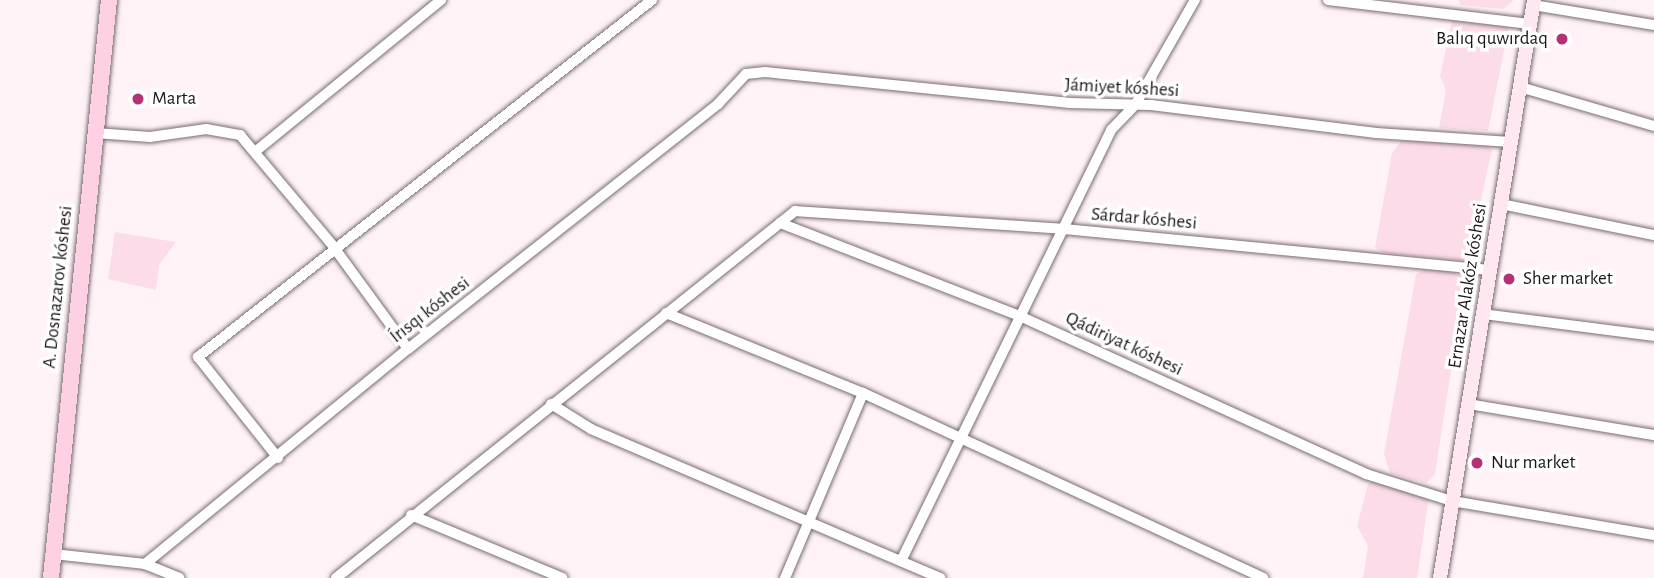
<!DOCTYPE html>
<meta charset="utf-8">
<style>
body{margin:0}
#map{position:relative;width:1654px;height:578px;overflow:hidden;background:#fff3f8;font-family:"Alegreya Sans",sans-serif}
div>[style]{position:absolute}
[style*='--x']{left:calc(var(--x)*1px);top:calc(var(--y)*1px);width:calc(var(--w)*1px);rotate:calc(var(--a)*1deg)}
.green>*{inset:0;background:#fcdce8}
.roads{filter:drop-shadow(0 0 2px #786c71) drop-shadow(0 0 2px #786c71)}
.street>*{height:10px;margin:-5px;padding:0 5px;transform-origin:5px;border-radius:5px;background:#fff}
.secondary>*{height:14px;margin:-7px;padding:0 7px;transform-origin:7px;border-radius:7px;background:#fee7f1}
.primary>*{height:16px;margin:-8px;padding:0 8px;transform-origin:8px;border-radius:8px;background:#fed0e3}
.dots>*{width:19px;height:19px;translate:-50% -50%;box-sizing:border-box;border:4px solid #fff;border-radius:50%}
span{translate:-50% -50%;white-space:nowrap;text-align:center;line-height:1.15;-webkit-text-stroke:7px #fff;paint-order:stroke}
.poi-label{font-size:19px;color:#1c1719}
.right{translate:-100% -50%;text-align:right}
.left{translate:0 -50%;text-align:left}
.street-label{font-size:19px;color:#1c1719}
</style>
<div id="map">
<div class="green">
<div style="clip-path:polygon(1458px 0,1514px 0,1503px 9px,1461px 5px)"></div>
<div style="clip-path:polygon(1453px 17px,1509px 26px,1488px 131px,1439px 128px,1446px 90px,1440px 76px)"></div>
<div style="clip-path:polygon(1404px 137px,1487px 145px,1492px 150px,1469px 254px,1462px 260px,1384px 253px,1375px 248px,1392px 153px)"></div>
<div style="clip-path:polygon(115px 232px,176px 242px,159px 265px,156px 290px,108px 279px)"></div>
<div style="clip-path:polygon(1425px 270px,1450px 270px,1465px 280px,1435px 474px,1426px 483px,1390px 473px,1384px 454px,1416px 274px)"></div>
<div style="clip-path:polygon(1375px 481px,1429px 498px,1417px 578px,1363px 578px,1368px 546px,1357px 526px,1368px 484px)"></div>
</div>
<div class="roads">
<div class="street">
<div style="--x:1328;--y:0;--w:203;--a:6.8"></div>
<div style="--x:1533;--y:5;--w:123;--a:9.4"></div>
<div style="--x:1520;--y:87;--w:140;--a:16.2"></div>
<div style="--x:95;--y:133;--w:55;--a:4.2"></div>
<div style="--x:150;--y:137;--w:57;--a:-8.1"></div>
<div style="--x:206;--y:129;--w:35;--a:10"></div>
<div style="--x:240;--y:135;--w:145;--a:50"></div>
<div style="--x:333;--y:246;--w:127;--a:53.9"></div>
<div style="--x:256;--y:151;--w:239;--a:-39.2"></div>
<div style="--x:1501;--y:204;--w:156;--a:11.5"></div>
<div style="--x:780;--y:223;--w:260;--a:21.2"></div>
<div style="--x:1022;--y:317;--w:378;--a:24.5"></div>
<div style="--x:1366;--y:474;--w:90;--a:17.4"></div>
<div style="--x:1452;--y:501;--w:205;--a:9.6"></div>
<div style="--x:666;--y:313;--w:213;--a:22.1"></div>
<div style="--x:863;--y:393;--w:441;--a:24.8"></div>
<div style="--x:1483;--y:314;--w:172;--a:7.3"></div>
<div style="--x:551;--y:404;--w:47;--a:32"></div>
<div style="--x:591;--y:429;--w:380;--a:23.1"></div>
<div style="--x:1468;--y:404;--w:189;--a:9.5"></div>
<div style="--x:278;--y:458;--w:129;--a:-128.4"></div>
<div style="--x:198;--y:357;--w:578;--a:-38.18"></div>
<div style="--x:411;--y:515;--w:164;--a:22.6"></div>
<div style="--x:53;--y:554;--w:93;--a:6.2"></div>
<div style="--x:145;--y:564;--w:37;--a:22"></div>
<div style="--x:901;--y:561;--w:479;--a:-64"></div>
<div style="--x:1111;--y:130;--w:35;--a:-46"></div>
<div style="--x:1135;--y:105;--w:121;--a:-60.3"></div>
<div style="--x:145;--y:564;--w:340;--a:-39.3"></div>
<div style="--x:408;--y:349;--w:395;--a:-38.3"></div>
<div style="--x:718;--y:104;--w:41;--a:-47"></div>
<div style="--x:746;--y:74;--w:19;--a:-6"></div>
<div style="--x:765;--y:72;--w:307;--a:5.8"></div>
<div style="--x:1070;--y:103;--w:81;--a:1.4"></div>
<div style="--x:1151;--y:105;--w:227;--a:7.1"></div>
<div style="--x:1376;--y:133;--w:135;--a:3.8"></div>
<div style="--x:336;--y:578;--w:588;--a:-38.64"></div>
<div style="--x:795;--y:211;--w:270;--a:3.8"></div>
<div style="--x:1064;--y:229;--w:428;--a:5.5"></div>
<div style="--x:785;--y:578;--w:201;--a:-67.1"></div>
</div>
<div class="secondary">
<div style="--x:1440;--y:578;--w:586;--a:-80.76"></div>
</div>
<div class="primary">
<div style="--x:51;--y:578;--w:581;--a:-84.27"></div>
</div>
</div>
<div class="dots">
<div style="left:1562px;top:39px;background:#b43077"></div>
<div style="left:138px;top:99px;background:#b43077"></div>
<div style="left:1509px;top:279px;background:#b43077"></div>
<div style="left:1477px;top:463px;background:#b43077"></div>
</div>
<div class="poi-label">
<span class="right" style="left:1548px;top:39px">Balıq quwırdaq</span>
<span class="left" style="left:152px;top:99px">Marta</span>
<span class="left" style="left:1523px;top:279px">Sher market</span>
<span class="left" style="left:1491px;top:463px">Nur market</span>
</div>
<div class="street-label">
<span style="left:1122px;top:88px;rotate:3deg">Jámiyet kóshesi</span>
<span style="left:1144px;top:219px;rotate:5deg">Sárdar kóshesi</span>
<span style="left:1468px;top:286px;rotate:-81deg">Ernazar Alakóz kóshesi</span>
<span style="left:58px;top:287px;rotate:-84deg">A. Dosnazarov kóshesi</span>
<span style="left:430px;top:310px;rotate:-38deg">Írısqı kóshesi</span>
<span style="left:1124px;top:344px;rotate:25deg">Qádiriyat kóshesi</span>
</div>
</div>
